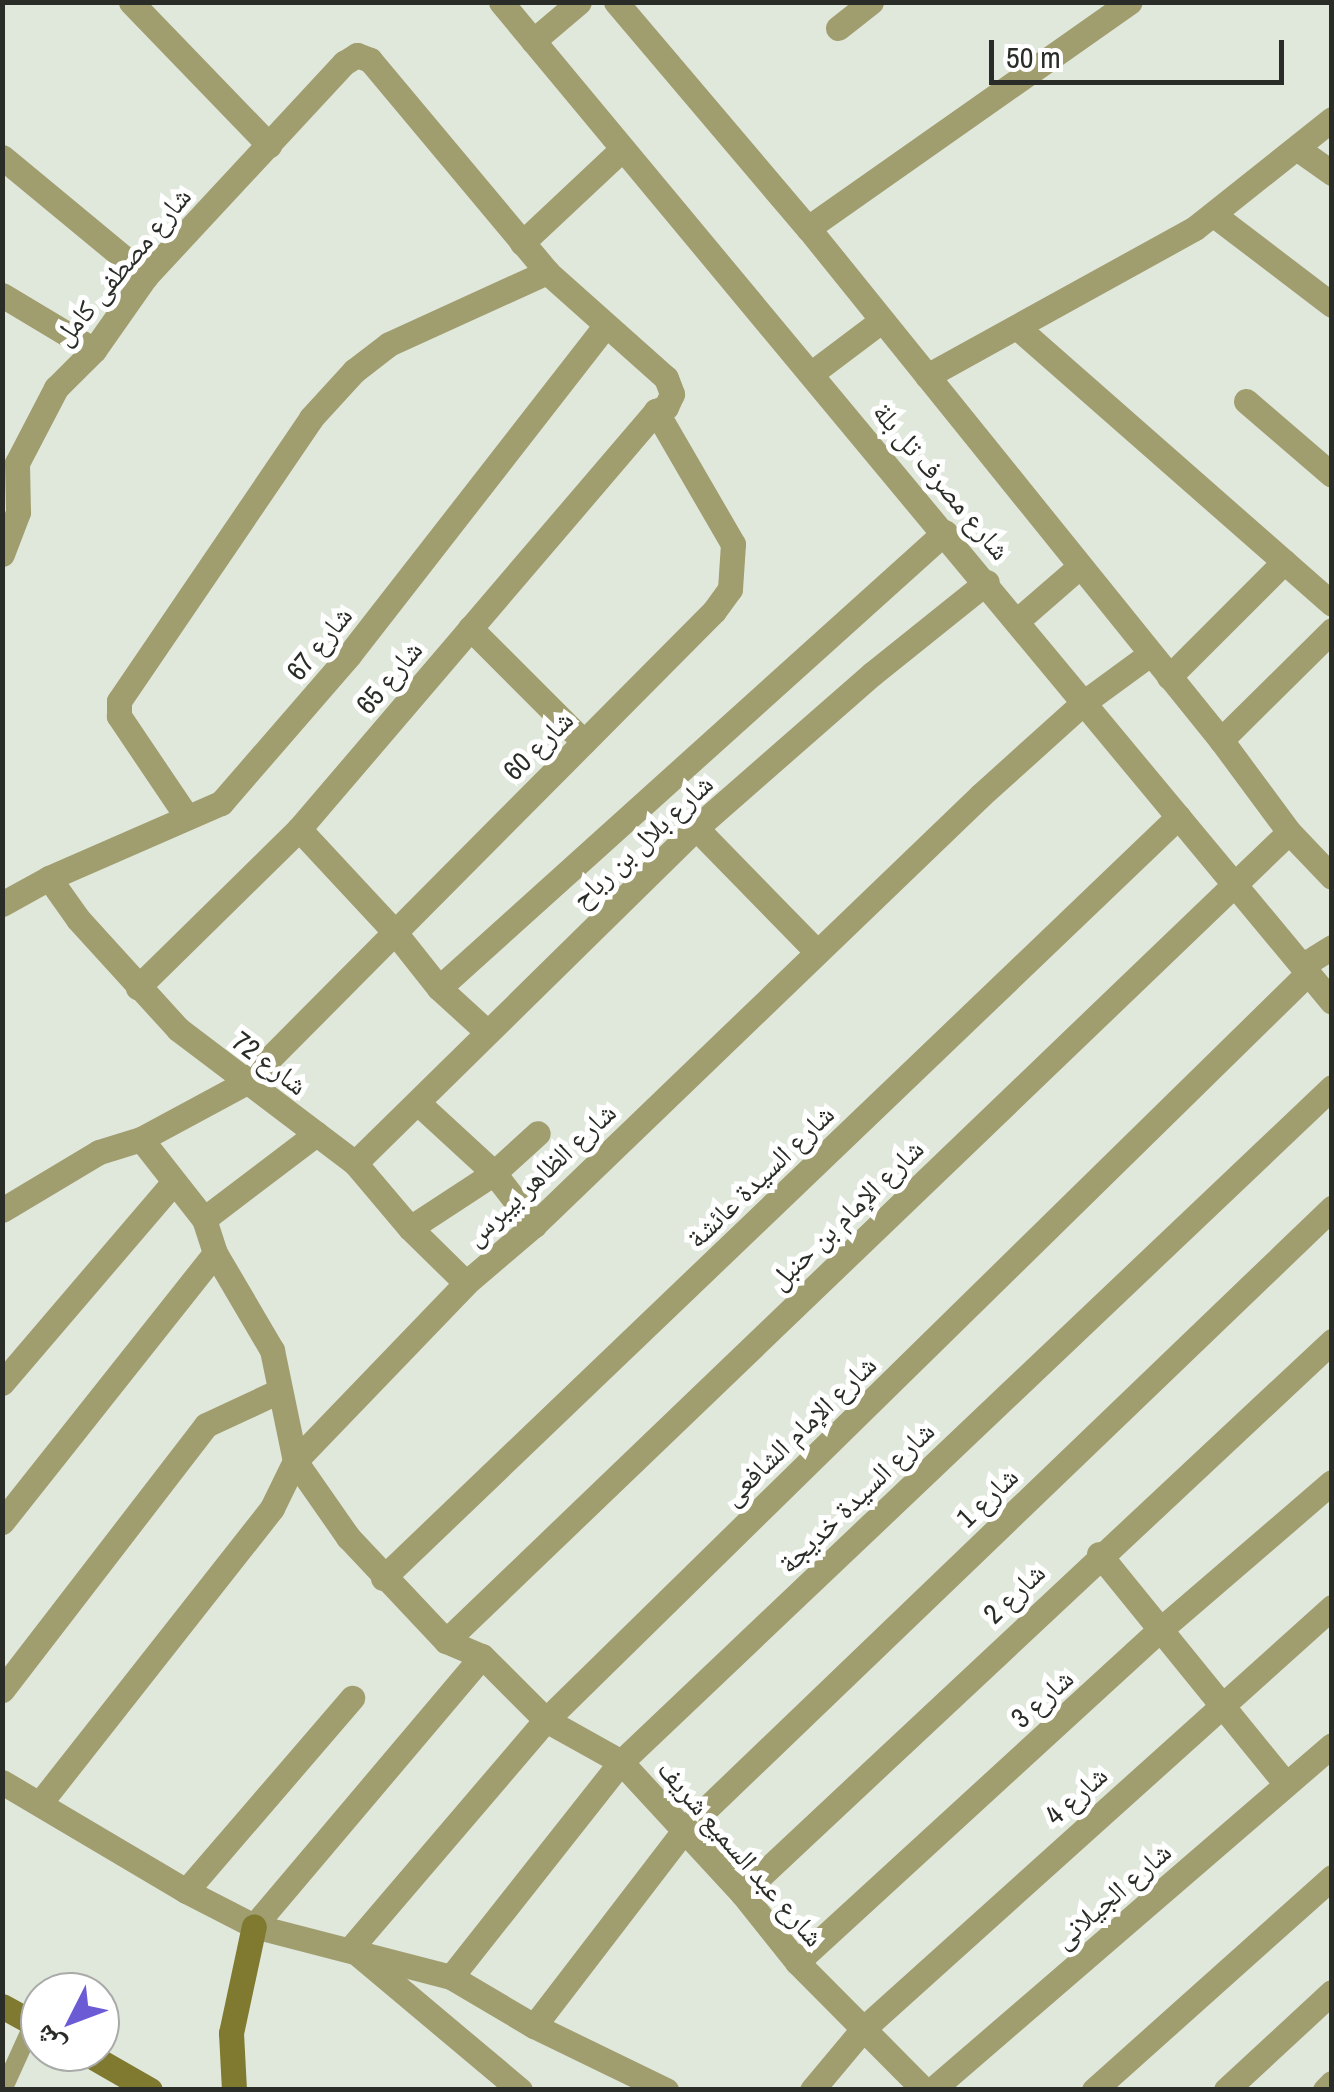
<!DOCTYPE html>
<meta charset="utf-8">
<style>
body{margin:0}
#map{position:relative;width:1334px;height:2092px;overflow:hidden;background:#e0e8dc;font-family:"Archivo Narrow","Noto Naskh Arabic",sans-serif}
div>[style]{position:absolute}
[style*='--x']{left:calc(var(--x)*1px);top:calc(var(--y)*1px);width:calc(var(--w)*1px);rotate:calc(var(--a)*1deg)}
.lane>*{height:18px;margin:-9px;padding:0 9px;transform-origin:9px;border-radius:9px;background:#a09d6f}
.street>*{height:25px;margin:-12.5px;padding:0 12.5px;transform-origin:12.5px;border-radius:12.5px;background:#a09d6f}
.secondary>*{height:25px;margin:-12.5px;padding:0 12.5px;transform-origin:12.5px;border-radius:12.5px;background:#7f7a2f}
span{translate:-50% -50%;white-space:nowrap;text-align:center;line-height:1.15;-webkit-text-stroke:10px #fff;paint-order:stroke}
.street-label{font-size:28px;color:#292c27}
.frame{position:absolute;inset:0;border:5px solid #292c27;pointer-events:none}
.north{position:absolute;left:20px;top:1972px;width:100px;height:100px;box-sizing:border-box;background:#fff;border:2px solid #a9aba9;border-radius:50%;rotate:228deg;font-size:28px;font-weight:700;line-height:40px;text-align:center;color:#292c27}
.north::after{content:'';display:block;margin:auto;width:35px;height:45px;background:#6b5cd6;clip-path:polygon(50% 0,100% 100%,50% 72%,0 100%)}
.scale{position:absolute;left:989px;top:40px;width:295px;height:45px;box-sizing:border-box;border:5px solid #292c27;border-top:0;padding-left:12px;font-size:30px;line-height:35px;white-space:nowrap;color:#292c27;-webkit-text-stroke:8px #fff;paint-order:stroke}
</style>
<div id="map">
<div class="lane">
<div style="--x:3;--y:2090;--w:72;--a:-65.6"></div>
</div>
<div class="street">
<div style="--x:131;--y:2;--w:199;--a:46"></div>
<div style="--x:501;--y:2;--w:1300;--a:50.27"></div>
<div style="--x:616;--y:2;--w:297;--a:49.7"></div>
<div style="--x:808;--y:228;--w:658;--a:51.11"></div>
<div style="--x:1221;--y:740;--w:114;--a:53.5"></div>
<div style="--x:1289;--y:832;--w:62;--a:46.3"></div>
<div style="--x:838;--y:28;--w:42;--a:-38.2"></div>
<div style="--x:533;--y:41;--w:60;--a:-40.3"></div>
<div style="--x:1298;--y:149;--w:42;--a:35.2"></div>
<div style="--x:2;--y:157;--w:187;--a:39.6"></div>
<div style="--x:1214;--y:215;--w:148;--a:37.3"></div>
<div style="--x:808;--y:228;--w:393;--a:-35.1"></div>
<div style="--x:522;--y:243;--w:134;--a:-43.2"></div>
<div style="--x:2;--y:295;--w:107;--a:30.9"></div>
<div style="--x:1018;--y:328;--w:418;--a:41.3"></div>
<div style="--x:812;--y:373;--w:86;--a:-37"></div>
<div style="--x:927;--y:376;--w:306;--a:-28.9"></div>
<div style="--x:1195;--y:228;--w:175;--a:-38.5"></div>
<div style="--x:1246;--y:401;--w:113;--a:40.7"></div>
<div style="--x:2;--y:554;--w:45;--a:-69.1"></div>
<div style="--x:18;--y:512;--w:49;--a:-91.2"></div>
<div style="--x:17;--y:463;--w:85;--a:-62.5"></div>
<div style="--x:56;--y:388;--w:54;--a:-45"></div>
<div style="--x:94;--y:350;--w:90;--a:-54.9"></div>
<div style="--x:146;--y:276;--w:291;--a:-47.1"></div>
<div style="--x:344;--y:63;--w:15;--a:-32"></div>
<div style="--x:357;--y:55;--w:14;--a:21"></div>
<div style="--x:370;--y:60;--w:276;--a:50.1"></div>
<div style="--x:547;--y:272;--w:159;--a:41.7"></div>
<div style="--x:666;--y:378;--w:17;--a:69"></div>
<div style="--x:672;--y:394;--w:14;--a:115"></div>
<div style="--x:666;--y:407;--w:11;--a:158"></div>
<div style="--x:656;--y:411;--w:550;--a:130.5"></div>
<div style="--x:299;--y:829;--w:226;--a:135.5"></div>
<div style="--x:1018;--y:620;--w:81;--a:-41"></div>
<div style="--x:470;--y:628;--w:161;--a:45"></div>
<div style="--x:1169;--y:677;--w:163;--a:-45"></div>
<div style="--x:1221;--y:740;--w:156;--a:-44.7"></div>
<div style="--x:187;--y:817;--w:122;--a:-124"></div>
<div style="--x:119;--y:716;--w:15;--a:-90"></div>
<div style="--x:119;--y:701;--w:342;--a:-55.8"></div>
<div style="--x:311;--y:418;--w:64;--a:-47.5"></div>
<div style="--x:354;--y:371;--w:44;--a:-37.6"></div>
<div style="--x:389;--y:344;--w:174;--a:-24.5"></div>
<div style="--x:696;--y:828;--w:172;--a:45.7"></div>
<div style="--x:299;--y:829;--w:138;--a:47.1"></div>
<div style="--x:393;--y:930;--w:74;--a:51.6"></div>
<div style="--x:439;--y:988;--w:62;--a:42.4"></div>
<div style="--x:49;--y:878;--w:50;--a:54.7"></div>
<div style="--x:78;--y:919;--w:149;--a:47.7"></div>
<div style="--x:178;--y:1029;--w:222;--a:37.1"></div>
<div style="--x:355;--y:1163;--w:85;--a:49.8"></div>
<div style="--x:410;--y:1228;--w:78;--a:44.5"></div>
<div style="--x:2;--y:904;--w:54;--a:-29"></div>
<div style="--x:49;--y:878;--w:188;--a:-23.6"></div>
<div style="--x:221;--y:803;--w:196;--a:-49.1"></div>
<div style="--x:349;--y:655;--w:418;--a:-52.1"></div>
<div style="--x:1303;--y:965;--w:34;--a:-32"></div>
<div style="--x:439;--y:988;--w:681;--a:-42.02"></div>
<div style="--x:418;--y:1103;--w:103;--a:42.6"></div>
<div style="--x:494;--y:1173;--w:66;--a:52.4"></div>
<div style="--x:141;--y:1139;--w:102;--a:51.8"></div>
<div style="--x:204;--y:1219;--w:36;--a:72"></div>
<div style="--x:215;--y:1253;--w:113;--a:59.6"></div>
<div style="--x:272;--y:1350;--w:113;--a:78.3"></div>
<div style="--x:295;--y:1461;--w:93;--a:55.1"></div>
<div style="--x:348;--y:1537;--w:143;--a:46.7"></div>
<div style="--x:446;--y:1641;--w:39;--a:23"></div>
<div style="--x:482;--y:1656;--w:91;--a:45"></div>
<div style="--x:546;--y:1720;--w:86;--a:29.2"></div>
<div style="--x:621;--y:1762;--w:178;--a:47.3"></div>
<div style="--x:742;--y:1893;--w:88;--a:51.4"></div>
<div style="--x:797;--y:1962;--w:180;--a:45.2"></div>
<div style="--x:355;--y:1163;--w:478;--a:-44.5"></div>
<div style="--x:696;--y:828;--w:234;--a:-41.2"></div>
<div style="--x:872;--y:674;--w:147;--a:-38.7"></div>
<div style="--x:2;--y:1210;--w:113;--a:-30.9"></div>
<div style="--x:99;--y:1152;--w:44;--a:-17.2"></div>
<div style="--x:141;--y:1139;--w:118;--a:-28.3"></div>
<div style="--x:245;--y:1083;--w:665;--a:-45.18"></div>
<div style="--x:714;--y:611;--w:27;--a:-54"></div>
<div style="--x:730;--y:589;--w:45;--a:-86.2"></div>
<div style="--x:733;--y:544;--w:154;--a:-120.1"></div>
<div style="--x:204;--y:1219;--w:141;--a:-37.2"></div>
<div style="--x:410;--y:1228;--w:100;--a:-33.2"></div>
<div style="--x:494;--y:1173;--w:59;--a:-42.3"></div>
<div style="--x:2;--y:1383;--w:263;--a:-49.5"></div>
<div style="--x:2;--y:1522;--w:343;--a:-51.6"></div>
<div style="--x:1099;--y:1554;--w:296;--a:50.9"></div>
<div style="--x:383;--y:1578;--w:1101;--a:-43.75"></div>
<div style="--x:446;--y:1641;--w:1168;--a:-43.82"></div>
<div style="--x:2;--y:1690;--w:334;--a:-52.4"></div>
<div style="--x:206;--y:1425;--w:81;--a:-25"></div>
<div style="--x:2;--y:1782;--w:214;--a:30.6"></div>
<div style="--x:186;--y:1891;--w:76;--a:27.2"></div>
<div style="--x:254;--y:1926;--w:203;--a:14.5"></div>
<div style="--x:451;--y:1977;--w:96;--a:30.6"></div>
<div style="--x:534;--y:2026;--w:147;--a:25.9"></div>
<div style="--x:40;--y:1803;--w:375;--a:-51.8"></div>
<div style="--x:272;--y:1508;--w:52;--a:-63.9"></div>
<div style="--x:295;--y:1461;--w:247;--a:-46.1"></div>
<div style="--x:466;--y:1283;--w:89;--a:-40.5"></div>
<div style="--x:534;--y:1225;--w:620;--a:-43.89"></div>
<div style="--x:981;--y:795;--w:137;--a:-42"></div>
<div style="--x:1083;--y:703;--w:83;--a:-36.2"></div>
<div style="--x:186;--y:1891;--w:255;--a:-49.3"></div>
<div style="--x:742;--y:1893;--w:808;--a:-43.09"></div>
<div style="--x:254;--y:1926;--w:353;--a:-49.8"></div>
<div style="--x:797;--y:1962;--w:493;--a:-42.5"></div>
<div style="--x:1161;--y:1629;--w:225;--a:-40.7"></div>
<div style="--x:451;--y:1977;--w:274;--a:-51.7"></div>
<div style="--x:621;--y:1762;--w:980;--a:-43.51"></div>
<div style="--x:534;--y:2026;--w:248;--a:-52.5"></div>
<div style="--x:685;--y:1829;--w:897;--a:-43.83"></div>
<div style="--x:520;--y:2090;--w:221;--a:-140"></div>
<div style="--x:351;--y:1948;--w:300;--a:-49.5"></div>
<div style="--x:546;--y:1720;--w:1066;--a:-44.43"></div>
<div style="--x:812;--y:2090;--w:80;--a:-50.1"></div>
<div style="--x:863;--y:2029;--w:631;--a:-41.98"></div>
<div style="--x:932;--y:2090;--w:528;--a:-40.78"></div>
<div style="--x:1094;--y:2090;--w:319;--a:-41.8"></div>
<div style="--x:1226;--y:2090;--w:144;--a:-42.8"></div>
<div style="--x:1325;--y:2090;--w:10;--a:-45"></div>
</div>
<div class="secondary">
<div style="--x:2;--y:2006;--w:43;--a:28.9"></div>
<div style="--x:84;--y:2052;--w:76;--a:29.9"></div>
<div style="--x:234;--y:2090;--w:57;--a:-93"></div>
<div style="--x:231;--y:2033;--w:109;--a:-77.9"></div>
</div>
<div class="street-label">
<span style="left:122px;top:266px;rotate:-50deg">شارع مصطفى كامل</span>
<span style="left:942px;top:481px;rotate:50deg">شارع مصرف تل بلة</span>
<span style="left:319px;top:643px;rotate:-51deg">شارع 67</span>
<span style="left:389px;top:677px;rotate:-50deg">شارع 65</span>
<span style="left:538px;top:745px;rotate:-45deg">شارع 60</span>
<span style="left:642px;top:841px;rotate:-43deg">شارع بلال بن رباح</span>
<span style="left:270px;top:1063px;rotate:37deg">شارع 72</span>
<span style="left:540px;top:1174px;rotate:-43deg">شارع الظاهر بيبرس</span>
<span style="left:760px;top:1176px;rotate:-44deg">شارع السيدة عائشة</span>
<span style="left:846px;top:1214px;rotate:-44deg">شارع الإمام بن حنبل</span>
<span style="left:799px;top:1430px;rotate:-44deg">شارع الإمام الشافعى</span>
<span style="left:856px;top:1497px;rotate:-44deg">شارع السيدة خديجة</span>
<span style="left:987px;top:1497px;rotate:-44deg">شارع 1</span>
<span style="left:1014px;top:1593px;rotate:-44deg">شارع 2</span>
<span style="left:1042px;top:1698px;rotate:-42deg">شارع 3</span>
<span style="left:1076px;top:1795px;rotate:-42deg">شارع 4</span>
<span style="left:741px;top:1853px;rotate:49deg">شارع عبد السميع شريف</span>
<span style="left:1112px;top:1895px;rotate:-41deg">شارع الجيلانى</span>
</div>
<div class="frame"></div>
<div class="north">ش</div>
<div class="scale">50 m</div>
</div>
